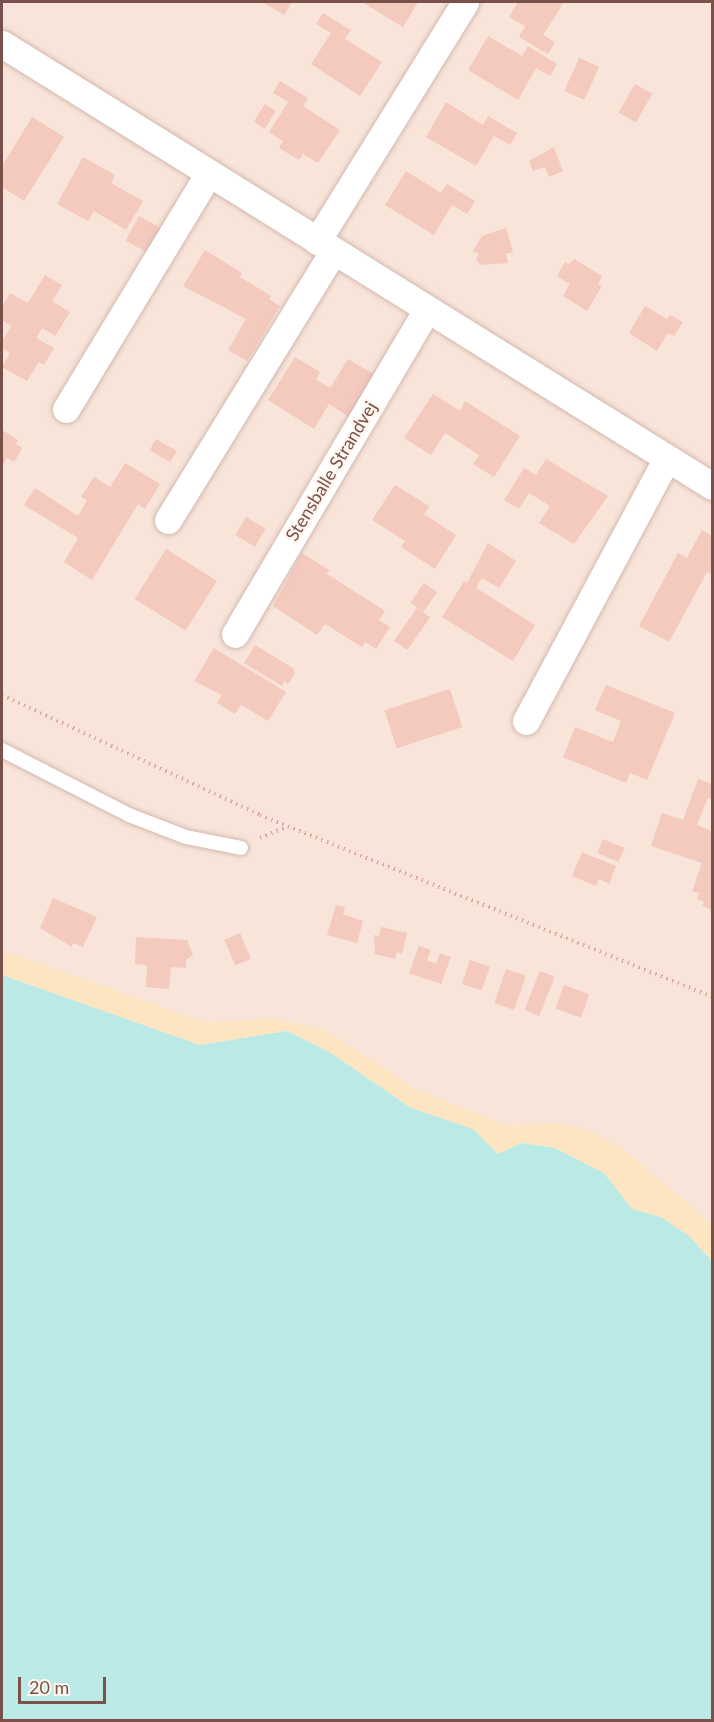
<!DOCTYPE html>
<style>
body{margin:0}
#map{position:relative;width:714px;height:1722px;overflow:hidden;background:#fdf1e8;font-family:Lato,sans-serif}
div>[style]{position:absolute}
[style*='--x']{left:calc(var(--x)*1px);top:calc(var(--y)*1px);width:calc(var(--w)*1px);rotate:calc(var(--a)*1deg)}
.residential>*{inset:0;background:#f8e4d9}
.sand>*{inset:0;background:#fee5c1}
.water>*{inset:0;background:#bae9e6}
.building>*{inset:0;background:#f4c9be;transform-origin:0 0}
.path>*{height:4px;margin-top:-2px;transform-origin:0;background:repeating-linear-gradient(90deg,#daaba0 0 1.5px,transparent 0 6px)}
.roads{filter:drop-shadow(0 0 2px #d3b8af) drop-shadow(0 0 2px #d3b8af)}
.service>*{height:14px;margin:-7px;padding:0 7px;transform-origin:7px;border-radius:7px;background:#fff}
.minor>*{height:27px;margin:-13.5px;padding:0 13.5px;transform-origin:13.5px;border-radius:13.5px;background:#fff}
span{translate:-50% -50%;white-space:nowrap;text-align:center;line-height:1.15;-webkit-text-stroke:5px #fff6ef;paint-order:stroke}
.street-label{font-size:18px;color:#79514a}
.frame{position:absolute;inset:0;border:3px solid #79514a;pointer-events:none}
.scale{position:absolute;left:18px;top:1677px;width:88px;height:27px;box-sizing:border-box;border:3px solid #79514a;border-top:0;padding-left:8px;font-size:18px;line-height:21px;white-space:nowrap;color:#79514a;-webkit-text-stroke:4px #fff6ef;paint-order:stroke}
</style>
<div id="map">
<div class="residential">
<div style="clip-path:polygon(2px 2px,712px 2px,712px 1224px,623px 1150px,557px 1123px,511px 1127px,417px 1090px,326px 1031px,271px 1018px,206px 1023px,2px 950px)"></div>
</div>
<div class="sand">
<div style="clip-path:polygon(2px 950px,206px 1023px,271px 1018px,326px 1031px,417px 1090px,511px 1127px,557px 1123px,588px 1130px,623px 1150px,712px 1224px,712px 1261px,689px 1236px,661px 1217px,632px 1209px,604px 1173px,555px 1148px,522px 1143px,498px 1154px,473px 1129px,411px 1108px,331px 1053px,287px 1031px,200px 1045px,2px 975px)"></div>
</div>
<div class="water">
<div style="clip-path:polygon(2px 975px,200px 1045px,287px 1031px,331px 1053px,411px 1108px,473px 1129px,498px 1154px,522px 1143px,555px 1148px,604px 1173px,632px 1209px,661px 1217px,689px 1236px,712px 1261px,712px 1720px,2px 1720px)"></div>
</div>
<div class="building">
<div style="clip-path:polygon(262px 2px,292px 2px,284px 15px)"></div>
<div style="clip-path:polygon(362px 2px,418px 2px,403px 27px)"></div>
<div style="clip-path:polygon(518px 2px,564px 2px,543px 35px,555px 42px,548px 54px,519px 37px,525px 26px,509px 17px)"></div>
<div style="clip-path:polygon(323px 13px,351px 30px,345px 39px,382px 62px,360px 96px,311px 64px,331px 33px,316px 24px)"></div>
<div style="clip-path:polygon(488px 36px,522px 56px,528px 46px,557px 64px,550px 76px,536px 68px,518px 100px,468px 70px)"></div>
<div style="left:579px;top:58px;width:22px;height:36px;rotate:24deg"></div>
<div style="clip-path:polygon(280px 81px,308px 98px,303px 106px,340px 130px,318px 163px,303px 154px,299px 160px,279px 148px,283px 141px,269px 132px,288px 102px,273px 93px)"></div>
<div style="left:635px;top:84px;width:20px;height:33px;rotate:30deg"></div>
<div style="clip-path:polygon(446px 102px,483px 125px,488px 116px,517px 133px,510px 145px,494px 136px,476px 166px,426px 137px)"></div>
<div style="left:265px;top:104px;width:13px;height:21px;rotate:32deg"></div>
<div style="clip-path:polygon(32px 117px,64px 137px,24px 201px,2px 187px,2px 166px)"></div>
<div style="clip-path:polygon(554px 147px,563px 171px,549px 177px,545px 167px,533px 171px,529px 161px)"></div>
<div style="clip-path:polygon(83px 157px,115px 175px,111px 183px,143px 201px,126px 230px,94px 211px,88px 221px,57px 204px)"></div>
<div style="clip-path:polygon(406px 171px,441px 193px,447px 184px,475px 201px,467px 214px,452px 205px,434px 235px,385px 205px)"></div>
<div style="left:139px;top:216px;width:25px;height:28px;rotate:29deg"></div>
<div style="clip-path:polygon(506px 228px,513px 252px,506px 254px,508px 263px,480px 265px,476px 259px,479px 254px,473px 251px,482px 236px)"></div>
<div style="clip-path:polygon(205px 250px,242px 273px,240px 277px,271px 296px,269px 299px,280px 306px,247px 361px,228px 350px,246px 319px,183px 286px)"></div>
<div style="clip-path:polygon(574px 259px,602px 276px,598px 284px,602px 286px,587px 311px,563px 296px,570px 284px,557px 276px,565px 262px,569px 265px)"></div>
<div style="clip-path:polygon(45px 275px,62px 285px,52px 301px,70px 312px,55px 336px,42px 328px,36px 338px,54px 348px,44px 365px,39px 362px,27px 381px,2px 367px,10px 353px,2px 348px,2px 342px,11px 326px,2px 320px,2px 307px,10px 293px,28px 303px)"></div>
<div style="clip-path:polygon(645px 306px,667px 319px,670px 315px,683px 322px,674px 336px,668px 333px,657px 351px,629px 333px)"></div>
<div style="clip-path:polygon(295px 357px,320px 372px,316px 379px,330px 388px,348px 359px,375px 375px,349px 417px,329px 404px,314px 429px,268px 400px)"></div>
<div style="clip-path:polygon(433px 394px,460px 411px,465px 401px,520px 436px,494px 477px,473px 464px,479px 455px,445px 433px,431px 455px,404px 438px)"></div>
<div style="clip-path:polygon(2px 430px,18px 440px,16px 444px,22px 448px,14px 462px,7px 458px,2px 467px)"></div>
<div style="left:156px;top:439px;width:24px;height:13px;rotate:30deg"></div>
<div style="clip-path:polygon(546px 459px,608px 496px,574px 544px,539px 523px,550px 506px,529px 493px,519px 509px,504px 500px,524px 468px,536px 475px)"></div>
<div style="clip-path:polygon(125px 463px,160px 484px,145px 509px,138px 504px,92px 580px,64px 562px,78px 538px,24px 505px,35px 488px,78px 516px,87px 500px,81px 497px,94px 477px,110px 487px)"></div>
<div style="clip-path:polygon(395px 485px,429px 506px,424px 514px,456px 535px,435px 569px,401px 547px,405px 541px,372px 520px)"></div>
<div style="left:246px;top:517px;width:23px;height:21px;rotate:31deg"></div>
<div style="clip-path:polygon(702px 530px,712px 536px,712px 574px,707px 572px,669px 642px,639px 626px,678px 553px,687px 558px)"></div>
<div style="clip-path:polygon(488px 543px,516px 561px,499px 588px,482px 578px,476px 588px,535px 625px,513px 661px,442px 617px,464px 581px,467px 583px)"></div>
<div style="left:166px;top:549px;width:60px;height:59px;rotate:32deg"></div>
<div style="clip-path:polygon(302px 553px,329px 570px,327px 574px,385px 611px,379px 620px,390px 627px,376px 649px,365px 642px,362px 647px,325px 624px,317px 635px,273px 606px)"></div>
<div style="left:424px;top:583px;width:16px;height:24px;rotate:35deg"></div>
<div style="left:417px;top:608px;width:16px;height:40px;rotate:35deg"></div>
<div style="clip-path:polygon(255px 645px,293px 668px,295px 673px,288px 684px,284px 681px,282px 686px,244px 663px)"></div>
<div style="clip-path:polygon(214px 648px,286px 692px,268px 721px,241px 705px,235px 714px,217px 703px,222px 695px,194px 681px)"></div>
<div style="clip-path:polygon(606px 685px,675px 713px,647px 780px,630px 773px,626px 783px,563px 757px,575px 727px,613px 742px,621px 721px,595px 710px)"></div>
<div style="left:450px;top:689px;width:40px;height:69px;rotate:72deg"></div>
<div style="clip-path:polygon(698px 779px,712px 784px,712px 799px,708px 798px,697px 825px,712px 831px,712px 910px,702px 906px,704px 902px,697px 899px,699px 893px,692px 891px,702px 863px,651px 846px,662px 813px,683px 820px)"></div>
<div style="left:603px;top:839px;width:23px;height:15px;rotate:23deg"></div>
<div style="clip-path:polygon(582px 852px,616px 866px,609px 884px,599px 879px,596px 886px,572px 876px)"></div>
<div style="clip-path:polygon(53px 898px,97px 917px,83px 947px,73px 943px,72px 947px,40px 928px)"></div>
<div style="clip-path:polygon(336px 905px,345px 907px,343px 914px,363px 921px,357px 943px,327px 935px)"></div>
<div style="clip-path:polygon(381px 927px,407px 933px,402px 954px,397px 952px,395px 959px,375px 954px,374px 935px,379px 936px)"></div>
<div style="left:240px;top:933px;width:28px;height:17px;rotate:67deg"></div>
<div style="clip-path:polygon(136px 937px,187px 940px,193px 955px,186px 960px,186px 968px,171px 967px,169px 989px,146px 987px,147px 965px,135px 964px)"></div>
<div style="clip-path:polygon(419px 946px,431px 950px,427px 960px,436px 964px,440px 953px,451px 957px,441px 984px,409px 973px)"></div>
<div style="left:470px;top:960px;width:21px;height:25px;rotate:19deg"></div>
<div style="left:506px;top:969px;width:21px;height:36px;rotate:19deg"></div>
<div style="left:540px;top:971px;width:16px;height:42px;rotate:22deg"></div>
<div style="left:564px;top:985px;width:27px;height:25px;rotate:20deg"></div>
</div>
<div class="path">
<div style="--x:2;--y:695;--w:285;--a:24.9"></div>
<div style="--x:260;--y:815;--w:487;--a:21.9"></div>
<div style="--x:260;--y:838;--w:28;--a:-23"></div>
</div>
<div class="roads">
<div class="service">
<div style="--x:2;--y:750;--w:143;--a:27.1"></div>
<div style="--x:129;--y:815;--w:61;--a:21.1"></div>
<div style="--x:186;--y:837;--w:56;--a:11.3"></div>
</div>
<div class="minor">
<div style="--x:2;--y:44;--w:836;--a:31.9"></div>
<div style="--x:317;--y:241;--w:281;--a:-58.2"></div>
<div style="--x:66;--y:409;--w:276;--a:-58.8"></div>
<div style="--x:168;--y:520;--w:313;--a:-58.4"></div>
<div style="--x:235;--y:634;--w:377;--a:-59.4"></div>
<div style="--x:526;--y:721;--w:296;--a:-61.8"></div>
</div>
</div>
<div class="street-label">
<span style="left:331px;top:471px;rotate:-59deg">Stensballe Strandvej</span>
</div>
<div class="frame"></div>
<div class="scale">20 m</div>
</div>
